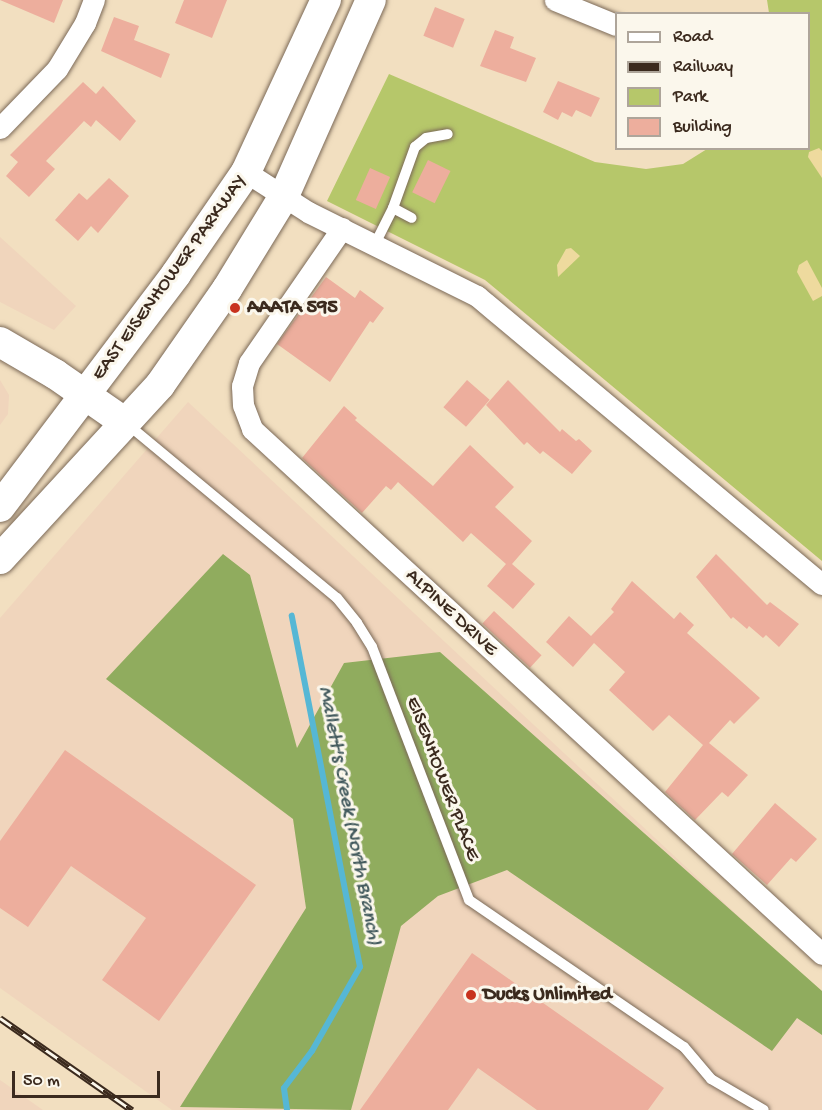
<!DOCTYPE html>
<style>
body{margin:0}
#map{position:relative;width:822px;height:1110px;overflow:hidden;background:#f2dfc0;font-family:"Gochi Hand",sans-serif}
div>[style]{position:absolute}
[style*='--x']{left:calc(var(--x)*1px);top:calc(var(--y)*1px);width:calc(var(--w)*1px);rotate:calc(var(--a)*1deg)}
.built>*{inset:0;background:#f0d5bc}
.green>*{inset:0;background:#b6c76a}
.forest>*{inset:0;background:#90ac5e}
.sand>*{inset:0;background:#eeda9e}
.stream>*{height:6px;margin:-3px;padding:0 3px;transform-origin:3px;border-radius:3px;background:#56b7d5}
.building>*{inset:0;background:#edae9d;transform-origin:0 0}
.roads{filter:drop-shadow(0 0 2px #7b6957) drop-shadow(0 0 2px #7b6957)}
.lane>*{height:10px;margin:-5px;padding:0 5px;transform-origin:5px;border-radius:5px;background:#fff}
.street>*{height:21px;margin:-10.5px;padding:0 10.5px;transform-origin:10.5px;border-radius:10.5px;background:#fff}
.secondary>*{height:30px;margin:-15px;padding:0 15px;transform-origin:15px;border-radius:15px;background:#fff}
.rail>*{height:7px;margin-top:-3.5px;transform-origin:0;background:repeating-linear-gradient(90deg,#fbf7ec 0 14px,#3b2a1e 0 28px);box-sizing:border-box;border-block:2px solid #3b2a1e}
.dots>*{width:16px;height:16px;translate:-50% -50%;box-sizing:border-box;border:3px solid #fbf7ec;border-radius:50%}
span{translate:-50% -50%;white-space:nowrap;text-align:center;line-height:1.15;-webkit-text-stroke:6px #fbf7ec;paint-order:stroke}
.street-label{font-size:20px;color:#3b2a1e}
.poi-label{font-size:20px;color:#3b2a1e;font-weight:700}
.left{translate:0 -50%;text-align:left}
.water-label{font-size:21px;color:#445b5e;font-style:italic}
.legend{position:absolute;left:615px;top:12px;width:195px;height:138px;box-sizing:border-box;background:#fbf7ec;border:2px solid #aea59a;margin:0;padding:8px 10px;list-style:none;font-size:18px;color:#3b2a1e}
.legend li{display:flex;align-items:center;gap:12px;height:30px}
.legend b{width:30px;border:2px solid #aea59a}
.scale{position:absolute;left:12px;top:1071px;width:148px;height:27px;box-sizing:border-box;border:3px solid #3b2a1e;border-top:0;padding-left:8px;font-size:18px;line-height:21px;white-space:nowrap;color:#3b2a1e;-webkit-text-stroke:4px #fbf7ec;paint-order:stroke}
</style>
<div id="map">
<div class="built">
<div style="clip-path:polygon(0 237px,76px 306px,54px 330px,0 302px)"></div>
<div style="clip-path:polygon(0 380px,9px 395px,8px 414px,0 425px)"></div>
<div style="clip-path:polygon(188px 402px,822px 994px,822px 1110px,172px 1110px,0 988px,0 618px)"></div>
<div style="clip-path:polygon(0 1080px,43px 1110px,0 1110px)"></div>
</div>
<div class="green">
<div style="clip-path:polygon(767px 0,822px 0,822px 561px,485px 280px,327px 201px,389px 74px,595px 162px,646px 169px,683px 164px,707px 149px,808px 148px,808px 14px,769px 13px)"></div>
</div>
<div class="forest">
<div style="clip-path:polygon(223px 554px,250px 575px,297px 748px,344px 663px,440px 652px,822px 991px,822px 1035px,797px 1018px,772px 1051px,507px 870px,438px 896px,401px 926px,351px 1110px,180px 1107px,306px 908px,293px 819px,106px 679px)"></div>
</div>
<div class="sand">
<div style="clip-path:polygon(819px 148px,822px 151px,822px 178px,808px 157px,809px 152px)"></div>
<div style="clip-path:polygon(571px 248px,580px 256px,558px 277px,557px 265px,566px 249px)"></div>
<div style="clip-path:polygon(807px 260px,822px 288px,822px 296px,813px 301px,797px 272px,799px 265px)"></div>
</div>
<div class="stream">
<div style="--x:287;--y:1110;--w:22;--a:-98"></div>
<div style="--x:284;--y:1088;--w:46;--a:-52.9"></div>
<div style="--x:312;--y:1051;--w:97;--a:-60.3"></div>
<div style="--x:360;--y:967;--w:358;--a:-101"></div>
</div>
<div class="building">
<div style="clip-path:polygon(0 0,63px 0,54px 23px)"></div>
<div style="clip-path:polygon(184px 0,227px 0,212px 38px,175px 23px)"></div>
<div style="left:435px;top:7px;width:32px;height:31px;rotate:22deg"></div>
<div style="clip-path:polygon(114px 17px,139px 26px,134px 40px,170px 54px,161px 78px,101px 51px)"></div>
<div style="clip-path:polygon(495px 30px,514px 37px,510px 48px,536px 58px,526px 82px,480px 66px)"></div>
<div style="clip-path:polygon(558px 81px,600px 98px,591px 117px,576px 110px,572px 117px,562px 112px,558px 120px,543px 112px)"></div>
<div style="clip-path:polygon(83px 82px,96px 94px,103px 86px,136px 121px,120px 141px,96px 120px,91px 127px,84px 121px,46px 161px,55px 169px,29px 197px,6px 176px,18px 162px,10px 155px)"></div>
<div style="left:428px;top:160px;width:25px;height:36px;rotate:26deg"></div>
<div style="left:370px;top:168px;width:22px;height:35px;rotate:24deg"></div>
<div style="clip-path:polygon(109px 178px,129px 196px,98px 233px,91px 226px,78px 241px,55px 220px,79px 193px,87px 200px)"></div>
<div style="clip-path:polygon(326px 277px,355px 298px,360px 290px,384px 308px,373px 323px,370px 321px,330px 382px,277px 344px)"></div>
<div style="left:467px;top:380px;width:30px;height:36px;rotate:41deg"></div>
<div style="clip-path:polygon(508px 380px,560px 432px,562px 429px,576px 441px,579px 439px,592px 451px,572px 474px,543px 451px,540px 454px,527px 442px,524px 445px,486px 405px)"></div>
<div style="clip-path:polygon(344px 406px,357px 418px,355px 420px,433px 486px,470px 445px,514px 487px,495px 507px,532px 541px,512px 564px,535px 584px,513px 609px,487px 586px,506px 564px,471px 533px,463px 542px,398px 482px,391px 490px,386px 486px,362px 513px,302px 458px)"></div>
<div style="clip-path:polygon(716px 554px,767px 605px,770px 602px,799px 624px,779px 647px,766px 635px,763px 638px,749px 626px,747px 629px,733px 617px,731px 619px,696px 577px)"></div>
<div style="clip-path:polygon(632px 581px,674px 619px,680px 612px,694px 625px,687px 633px,760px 698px,734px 724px,730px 720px,709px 743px,748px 775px,728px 797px,722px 792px,695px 820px,665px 792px,703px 745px,669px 715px,653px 731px,638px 717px,609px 690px,625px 672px,594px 643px,573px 667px,546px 642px,569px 616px,591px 636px,614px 612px,611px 609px)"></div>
<div style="left:494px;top:611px;width:65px;height:17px;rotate:43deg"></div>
<div style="clip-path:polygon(65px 750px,256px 885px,159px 1021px,102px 980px,146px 918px,71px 866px,28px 927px,0 908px,0 841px)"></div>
<div style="clip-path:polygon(775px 803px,817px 839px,796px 862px,791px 858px,767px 885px,732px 854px)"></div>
<div style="clip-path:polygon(472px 953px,664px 1088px,648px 1110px,537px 1110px,478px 1068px,448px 1110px,360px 1110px)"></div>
</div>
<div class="roads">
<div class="lane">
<div style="--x:393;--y:208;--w:65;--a:-70.2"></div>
<div style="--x:415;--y:147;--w:14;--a:-39"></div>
<div style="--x:426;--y:138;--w:22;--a:-10"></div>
<div style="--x:375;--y:244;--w:40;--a:-63.4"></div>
<div style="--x:393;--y:208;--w:21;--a:28"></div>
<div style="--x:126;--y:423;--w:274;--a:39.7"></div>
<div style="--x:337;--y:598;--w:32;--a:51"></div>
<div style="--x:357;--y:623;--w:28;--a:58"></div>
<div style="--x:372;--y:647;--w:271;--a:69"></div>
<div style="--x:469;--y:900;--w:260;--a:34.4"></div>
<div style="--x:684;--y:1047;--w:42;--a:49.8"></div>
<div style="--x:711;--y:1079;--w:61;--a:30.3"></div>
</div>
<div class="street">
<div style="--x:555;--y:0;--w:66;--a:22.3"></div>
<div style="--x:0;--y:128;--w:82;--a:-46"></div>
<div style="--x:57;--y:69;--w:54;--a:-58.7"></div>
<div style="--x:85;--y:23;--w:25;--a:-69"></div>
<div style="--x:246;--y:172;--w:74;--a:32.8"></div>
<div style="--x:308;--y:212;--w:189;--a:26.4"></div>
<div style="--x:477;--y:296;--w:449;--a:39.9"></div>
<div style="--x:342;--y:228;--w:164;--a:124.6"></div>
<div style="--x:249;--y:363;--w:24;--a:107"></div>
<div style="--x:242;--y:386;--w:19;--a:87"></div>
<div style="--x:243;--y:405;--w:26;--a:69"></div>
<div style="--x:252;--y:429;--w:775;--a:42.65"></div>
</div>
<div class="secondary">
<div style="--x:0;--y:342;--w:64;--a:30.2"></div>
<div style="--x:55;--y:374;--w:84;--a:34.8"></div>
<div style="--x:0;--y:507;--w:292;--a:-52.9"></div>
<div style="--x:176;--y:274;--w:124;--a:-55.5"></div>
<div style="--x:246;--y:172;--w:190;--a:-65.1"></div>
<div style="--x:0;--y:559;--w:236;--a:-47.4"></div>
<div style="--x:160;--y:385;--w:117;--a:-55.1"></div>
<div style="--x:227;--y:289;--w:109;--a:-58.5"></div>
<div style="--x:284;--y:196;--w:214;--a:-66.1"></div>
</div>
</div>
<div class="rail">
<div style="--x:0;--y:1018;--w:161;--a:34.9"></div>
</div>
<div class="dots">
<div style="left:235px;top:308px;background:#c8321e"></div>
<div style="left:471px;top:995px;background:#c8321e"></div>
</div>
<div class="street-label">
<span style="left:170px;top:278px;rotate:-54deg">EAST EISENHOWER PARKWAY</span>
<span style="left:451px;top:613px;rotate:43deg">ALPINE DRIVE</span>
<span style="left:442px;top:779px;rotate:69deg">EISENHOWER PLACE</span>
</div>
<div class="poi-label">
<span class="left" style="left:247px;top:308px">AAATA 595</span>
<span class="left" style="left:483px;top:995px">Ducks Unlimited</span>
</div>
<div class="water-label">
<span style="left:348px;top:816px;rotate:79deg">Mallett's Creek (North Branch)</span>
</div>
<ul class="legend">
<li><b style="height:8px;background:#fff"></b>Road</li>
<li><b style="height:8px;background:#3b2a1e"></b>Railway</li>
<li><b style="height:16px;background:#b6c76a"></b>Park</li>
<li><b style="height:16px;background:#edae9d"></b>Building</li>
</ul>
<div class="scale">50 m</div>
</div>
